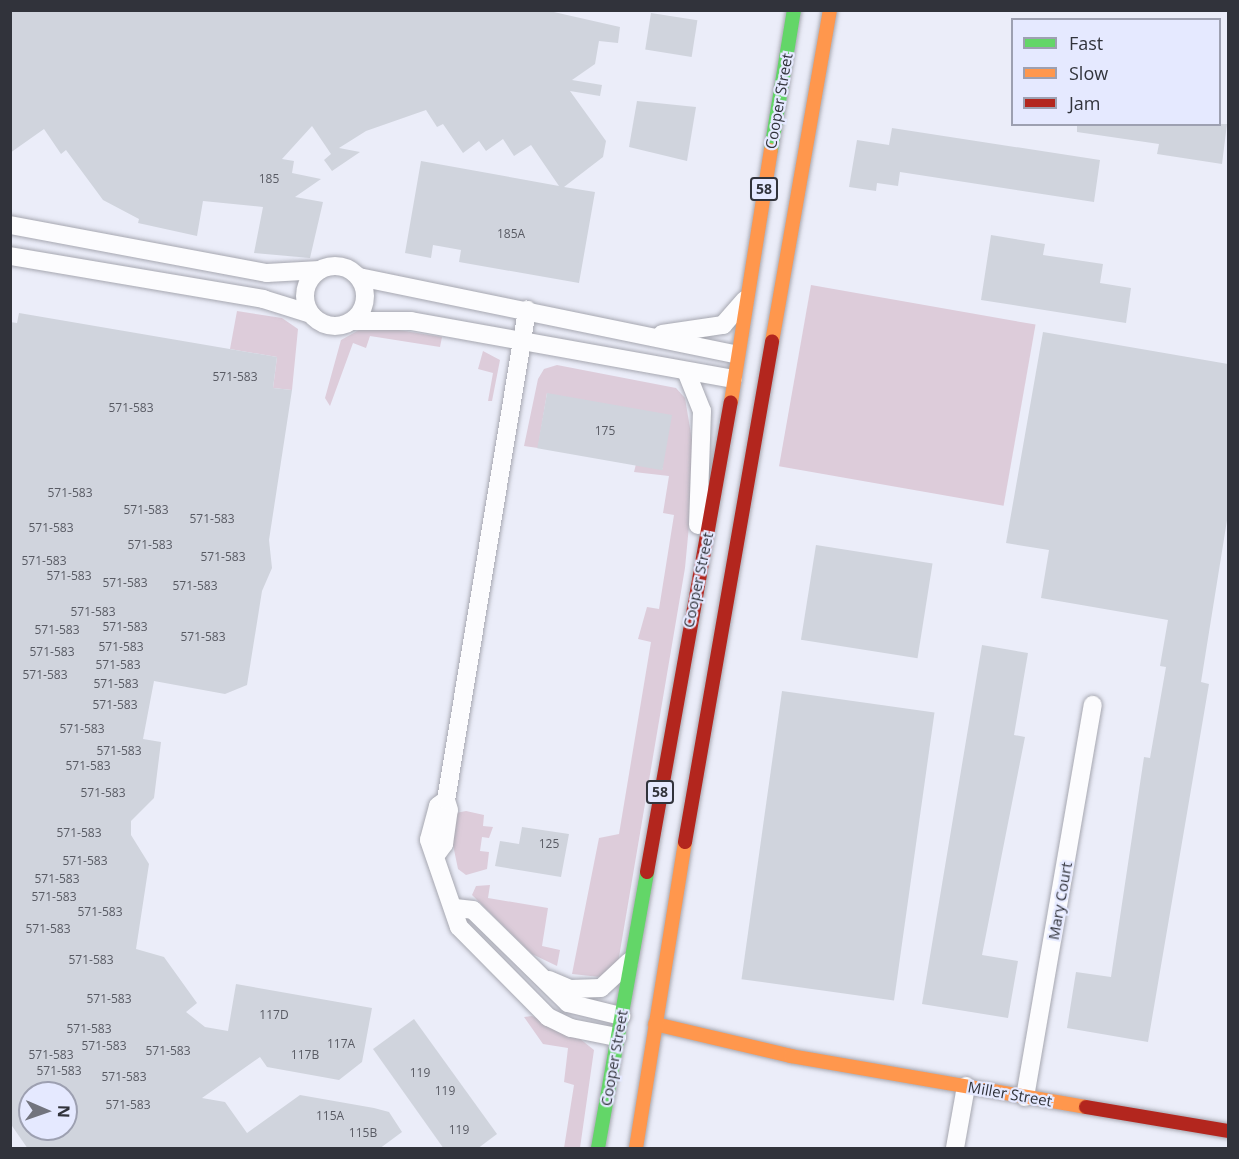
<!DOCTYPE html>
<style>
body{margin:0}
#map{position:relative;width:1239px;height:1159px;overflow:hidden;background:#ebedf9;font-family:"Open Sans",sans-serif}
div>[style]{position:absolute}
[style*='--x']{left:calc(var(--x)*1px);top:calc(var(--y)*1px);width:calc(var(--w)*1px);rotate:calc(var(--a)*1deg)}
.green>*{inset:0;background:#ddccda;transform-origin:0 0}
.building>*{inset:0;background:#d0d4dd;transform-origin:0 0}
.roads{filter:drop-shadow(0 0 2px #a6a7b0) drop-shadow(0 0 2px #a6a7b0)}
.street>*{height:18px;margin:-9px;padding:0 9px;transform-origin:9px;border-radius:9px;background:#fcfcfe}
.street>.ring{margin:-9px;padding:0;box-sizing:content-box;background:none;border:18px solid #fcfcfe;border-radius:50%}
.fast>*{height:14px;margin:-7px;padding:0 7px;transform-origin:7px;border-radius:7px;background:#63d668}
.slow>*{height:14px;margin:-7px;padding:0 7px;transform-origin:7px;border-radius:7px;background:#ff974d}
.jam>*{height:14px;margin:-7px;padding:0 7px;transform-origin:7px;border-radius:7px;background:#b3261e}
span{translate:-50% -50%;white-space:nowrap;text-align:center;line-height:1.15;-webkit-text-stroke:4.5px #e5e9ff;paint-order:stroke}
.number-label{font-size:12px;color:#595b64}
.number-label span{-webkit-text-stroke-width:0}
.shield-label span{padding:2px 4px;background:#e5e9ff;border:2px solid;border-radius:4px;-webkit-text-stroke-width:0}
.shield-label{font-size:14px;color:#31333b;font-weight:700}
.street-label{font-size:15px;color:#31333b}
.frame{position:absolute;inset:0;border:12px solid #31333b;pointer-events:none}
.legend{position:absolute;left:1011px;top:18px;width:210px;height:108px;box-sizing:border-box;background:#e5e9ff;border:2px solid #9da0b1;margin:0;padding:8px 10px;list-style:none;font-size:18px;color:#31333b}
.legend li{display:flex;align-items:center;gap:12px;height:30px}
.legend b{width:30px;border:2px solid #9da0b1}
.north{position:absolute;left:18px;top:1081px;width:60px;height:60px;box-sizing:border-box;background:#e5e9ff;border:2px solid #9da0b1;border-radius:50%;rotate:92deg;font-size:16px;font-weight:700;line-height:24px;text-align:center;color:#31333b}
.north::after{content:'';display:block;margin:auto;width:21px;height:27px;background:#72747e;clip-path:polygon(50% 0,100% 100%,50% 72%,0 100%)}
</style>
<div id="map">
<div class="green">
<div style="left:811px;top:285px;width:228px;height:184px;rotate:10deg"></div>
<div style="clip-path:polygon(237px 311px,282px 318px,298px 329px,292px 390px,273px 388px,277px 357px,230px 349px)"></div>
<div style="clip-path:polygon(380px 327px,442px 337px,440px 347px,370px 336px,366px 348px,353px 343px,330px 406px,325px 398px,341px 340px,359px 330px)"></div>
<div style="clip-path:polygon(483px 351px,500px 360px,492px 401px,488px 401px,493px 373px,478px 369px)"></div>
<div style="clip-path:polygon(557px 365px,676px 388px,685px 398px,692px 440px,697px 441px,685px 568px,618px 963px,600px 977px,572px 974px,599px 838px,619px 834px,651px 642px,638px 639px,647px 607px,659px 609px,674px 515px,663px 513px,669px 476px,634px 472px,636px 464px,663px 469px,547px 393px,538px 448px,524px 446px,538px 379px,544px 369px)"></div>
<div style="clip-path:polygon(466px 811px,484px 815px,483px 826px,493px 827px,489px 838px,482px 837px,480px 851px,489px 852px,487px 869px,466px 875px,458px 869px,451px 835px,456px 813px)"></div>
<div style="clip-path:polygon(490px 885px,488px 898px,548px 908px,542px 946px,560px 950px,557px 966px,532px 954px,472px 895px,476px 886px)"></div>
<div style="clip-path:polygon(532px 1016px,579px 1038px,594px 1050px,580px 1148px,564px 1148px,574px 1085px,564px 1082px,568px 1048px,543px 1044px,524px 1017px)"></div>
</div>
<div class="building">
<div style="clip-path:polygon(10px 10px,545px 10px,620px 27px,618px 43px,599px 41px,595px 64px,572px 80px,602px 85px,600px 96px,570px 91px,606px 141px,603px 157px,564px 187px,595px 192px,579px 283px,459px 262px,461px 250px,433px 245px,431px 258px,405px 253px,421px 161px,559px 186px,531px 145px,514px 156px,503px 139px,486px 151px,479px 141px,463px 153px,443px 124px,437px 127px,426px 110px,366px 131px,339px 148px,360px 152px,332px 171px,324px 160px,331px 154px,312px 126px,282px 159px,294px 161px,292px 173px,321px 179px,295px 197px,323px 202px,310px 258px,254px 253px,263px 207px,203px 201px,197px 236px,138px 223px,139px 219px,103px 200px,66px 150px,61px 154px,44px 129px,10px 153px)"></div>
<div style="left:651px;top:13px;width:47px;height:37px;rotate:9deg"></div>
<div style="clip-path:polygon(637px 101px,696px 107px,687px 161px,629px 147px)"></div>
<div style="clip-path:polygon(1077px 124px,1227px 124px,1222px 164px,1157px 154px,1159px 144px,1077px 132px)"></div>
<div style="clip-path:polygon(892px 128px,1100px 160px,1094px 202px,900px 172px,898px 186px,877px 183px,876px 191px,849px 187px,857px 140px,889px 145px)"></div>
<div style="clip-path:polygon(991px 235px,1045px 244px,1043px 255px,1103px 264px,1100px 283px,1131px 288px,1126px 323px,981px 300px)"></div>
<div style="clip-path:polygon(evenodd,19px 313px,277px 357px,273px 388px,292px 390px,269px 540px,272px 568px,262px 591px,247px 685px,225px 694px,154px 681px,143px 739px,161px 742px,154px 798px,131px 821px,131px 835px,149px 864px,136px 949px,164px 957px,197px 1003px,186px 1012px,205px 1027px,228px 1031px,236px 984px,372px 1008px,362px 1062px,339px 1080px,267px 1067px,260px 1057px,202px 1098px,225px 1102px,247px 1133px,300px 1095px,374px 1108px,389px 1112px,402px 1132px,379px 1149px,28px 1149px,10px 1123px,10px 322px,17px 323px,19px 313px,30px 1093px,66px 1093px,66px 1129px,30px 1129px,30px 1093px)"></div>
<div style="clip-path:polygon(1043px 332px,1228px 364px,1228px 514px,1201px 682px,1209px 684px,1148px 1042px,1067px 1028px,1076px 972px,1111px 977px,1144px 757px,1150px 758px,1166px 667px,1160px 666px,1168px 620px,1041px 598px,1049px 550px,1006px 543px)"></div>
<div style="left:547px;top:393px;width:127px;height:56px;rotate:10deg"></div>
<div style="left:816px;top:545px;width:118px;height:96px;rotate:9deg"></div>
<div style="clip-path:polygon(982px 645px,1028px 653px,1014px 735px,1025px 737px,982px 955px,1018px 961px,1008px 1018px,922px 1004px)"></div>
<div style="left:782px;top:691px;width:154px;height:291px;rotate:8deg"></div>
<div style="clip-path:polygon(522px 827px,569px 834px,561px 877px,495px 866px,500px 841px,519px 844px)"></div>
<div style="clip-path:polygon(414px 1019px,497px 1134px,477px 1149px,444px 1149px,373px 1049px)"></div>
</div>
<div class="roads">
<div class="street">
<div style="--x:10;--y:225;--w:261;--a:10.6"></div>
<div style="--x:267;--y:273;--w:53;--a:-3.2"></div>
<div style="--x:10;--y:256;--w:257;--a:9.6"></div>
<div style="--x:263;--y:299;--w:50;--a:17.4"></div>
<div class="ring" style="left:305px;top:266px;width:42px;height:42px"></div>
<div style="--x:359;--y:277;--w:384;--a:11.6"></div>
<div style="--x:352;--y:321;--w:59;--a:0"></div>
<div style="--x:411;--y:321;--w:327;--a:10.2"></div>
<div style="--x:662;--y:334;--w:62;--a:-8.4"></div>
<div style="--x:723;--y:325;--w:33;--a:-49"></div>
<div style="--x:686;--y:371;--w:43;--a:68.2"></div>
<div style="--x:702;--y:411;--w:114;--a:92"></div>
<div style="--x:446;--y:800;--w:10;--a:143"></div>
<div style="--x:438;--y:806;--w:35;--a:105"></div>
<div style="--x:429;--y:840;--w:92;--a:71"></div>
<div style="--x:459;--y:927;--w:127;--a:45.3"></div>
<div style="--x:548;--y:1017;--w:25;--a:26"></div>
<div style="--x:571;--y:1028;--w:47;--a:11.1"></div>
<div style="--x:436;--y:855;--w:14;--a:-54"></div>
<div style="--x:444;--y:844;--w:34;--a:-82"></div>
<div style="--x:449;--y:810;--w:10;--a:-107"></div>
<div style="--x:446;--y:800;--w:497;--a:-80.6"></div>
<div style="--x:455;--y:908;--w:18;--a:6"></div>
<div style="--x:473;--y:910;--w:133;--a:44.4"></div>
<div style="--x:568;--y:1003;--w:55;--a:13.8"></div>
<div style="--x:549;--y:980;--w:23;--a:23"></div>
<div style="--x:570;--y:989;--w:31;--a:-2"></div>
<div style="--x:601;--y:988;--w:38;--a:-43"></div>
<div style="--x:1025;--y:1097;--w:398;--a:-80.2"></div>
<div style="--x:955;--y:1148;--w:63;--a:-79.9"></div>
</div>
<div class="fast">
<div style="--x:771;--y:150;--w:142;--a:-80.7"></div>
<div style="--x:598;--y:1148;--w:280;--a:-79.9"></div>
</div>
<div class="slow">
<div style="--x:772;--y:342;--w:337;--a:-80.1"></div>
<div style="--x:731;--y:402;--w:255;--a:-81"></div>
<div style="--x:655;--y:1024;--w:140;--a:13.2"></div>
<div style="--x:791;--y:1056;--w:299;--a:9.8"></div>
<div style="--x:636;--y:1148;--w:310;--a:-80.9"></div>
</div>
<div class="jam">
<div style="--x:685;--y:842;--w:508;--a:-80.13"></div>
<div style="--x:647;--y:872;--w:477;--a:-79.9"></div>
<div style="--x:1086;--y:1107;--w:144;--a:9.6"></div>
</div>
</div>
<div class="number-label">
<span style="left:269px;top:179px">185</span>
<span style="left:511px;top:234px">185A</span>
<span style="left:235px;top:377px">571-583</span>
<span style="left:131px;top:408px">571-583</span>
<span style="left:605px;top:431px">175</span>
<span style="left:70px;top:493px">571-583</span>
<span style="left:146px;top:510px">571-583</span>
<span style="left:212px;top:519px">571-583</span>
<span style="left:51px;top:528px">571-583</span>
<span style="left:150px;top:545px">571-583</span>
<span style="left:223px;top:557px">571-583</span>
<span style="left:44px;top:561px">571-583</span>
<span style="left:69px;top:576px">571-583</span>
<span style="left:125px;top:583px">571-583</span>
<span style="left:195px;top:586px">571-583</span>
<span style="left:93px;top:612px">571-583</span>
<span style="left:125px;top:627px">571-583</span>
<span style="left:57px;top:630px">571-583</span>
<span style="left:203px;top:637px">571-583</span>
<span style="left:121px;top:647px">571-583</span>
<span style="left:52px;top:652px">571-583</span>
<span style="left:118px;top:665px">571-583</span>
<span style="left:45px;top:675px">571-583</span>
<span style="left:116px;top:684px">571-583</span>
<span style="left:115px;top:705px">571-583</span>
<span style="left:82px;top:729px">571-583</span>
<span style="left:119px;top:751px">571-583</span>
<span style="left:88px;top:766px">571-583</span>
<span style="left:103px;top:793px">571-583</span>
<span style="left:79px;top:833px">571-583</span>
<span style="left:549px;top:844px">125</span>
<span style="left:85px;top:861px">571-583</span>
<span style="left:57px;top:879px">571-583</span>
<span style="left:54px;top:897px">571-583</span>
<span style="left:100px;top:912px">571-583</span>
<span style="left:48px;top:929px">571-583</span>
<span style="left:91px;top:960px">571-583</span>
<span style="left:109px;top:999px">571-583</span>
<span style="left:274px;top:1015px">117D</span>
<span style="left:89px;top:1029px">571-583</span>
<span style="left:341px;top:1044px">117A</span>
<span style="left:104px;top:1046px">571-583</span>
<span style="left:168px;top:1051px">571-583</span>
<span style="left:51px;top:1055px">571-583</span>
<span style="left:305px;top:1055px">117B</span>
<span style="left:59px;top:1071px">571-583</span>
<span style="left:420px;top:1073px">119</span>
<span style="left:124px;top:1077px">571-583</span>
<span style="left:445px;top:1091px">119</span>
<span style="left:128px;top:1105px">571-583</span>
<span style="left:330px;top:1116px">115A</span>
<span style="left:459px;top:1130px">119</span>
<span style="left:363px;top:1133px">115B</span>
</div>
<div class="shield-label">
<span style="left:764px;top:189px">58</span>
<span style="left:660px;top:792px">58</span>
</div>
<div class="street-label">
<span style="left:779px;top:101px;rotate:-80deg">Cooper Street</span>
<span style="left:698px;top:580px;rotate:-78deg">Cooper Street</span>
<span style="left:1060px;top:901px;rotate:-80deg">Mary Court</span>
<span style="left:614px;top:1058px;rotate:-80deg">Cooper Street</span>
<span style="left:1010px;top:1094px;rotate:10deg">Miller Street</span>
</div>
<div class="frame"></div>
<ul class="legend">
<li><b style="height:8px;background:#63d668"></b>Fast</li>
<li><b style="height:8px;background:#ff974d"></b>Slow</li>
<li><b style="height:8px;background:#b3261e"></b>Jam</li>
</ul>
<div class="north">N</div>
</div>
